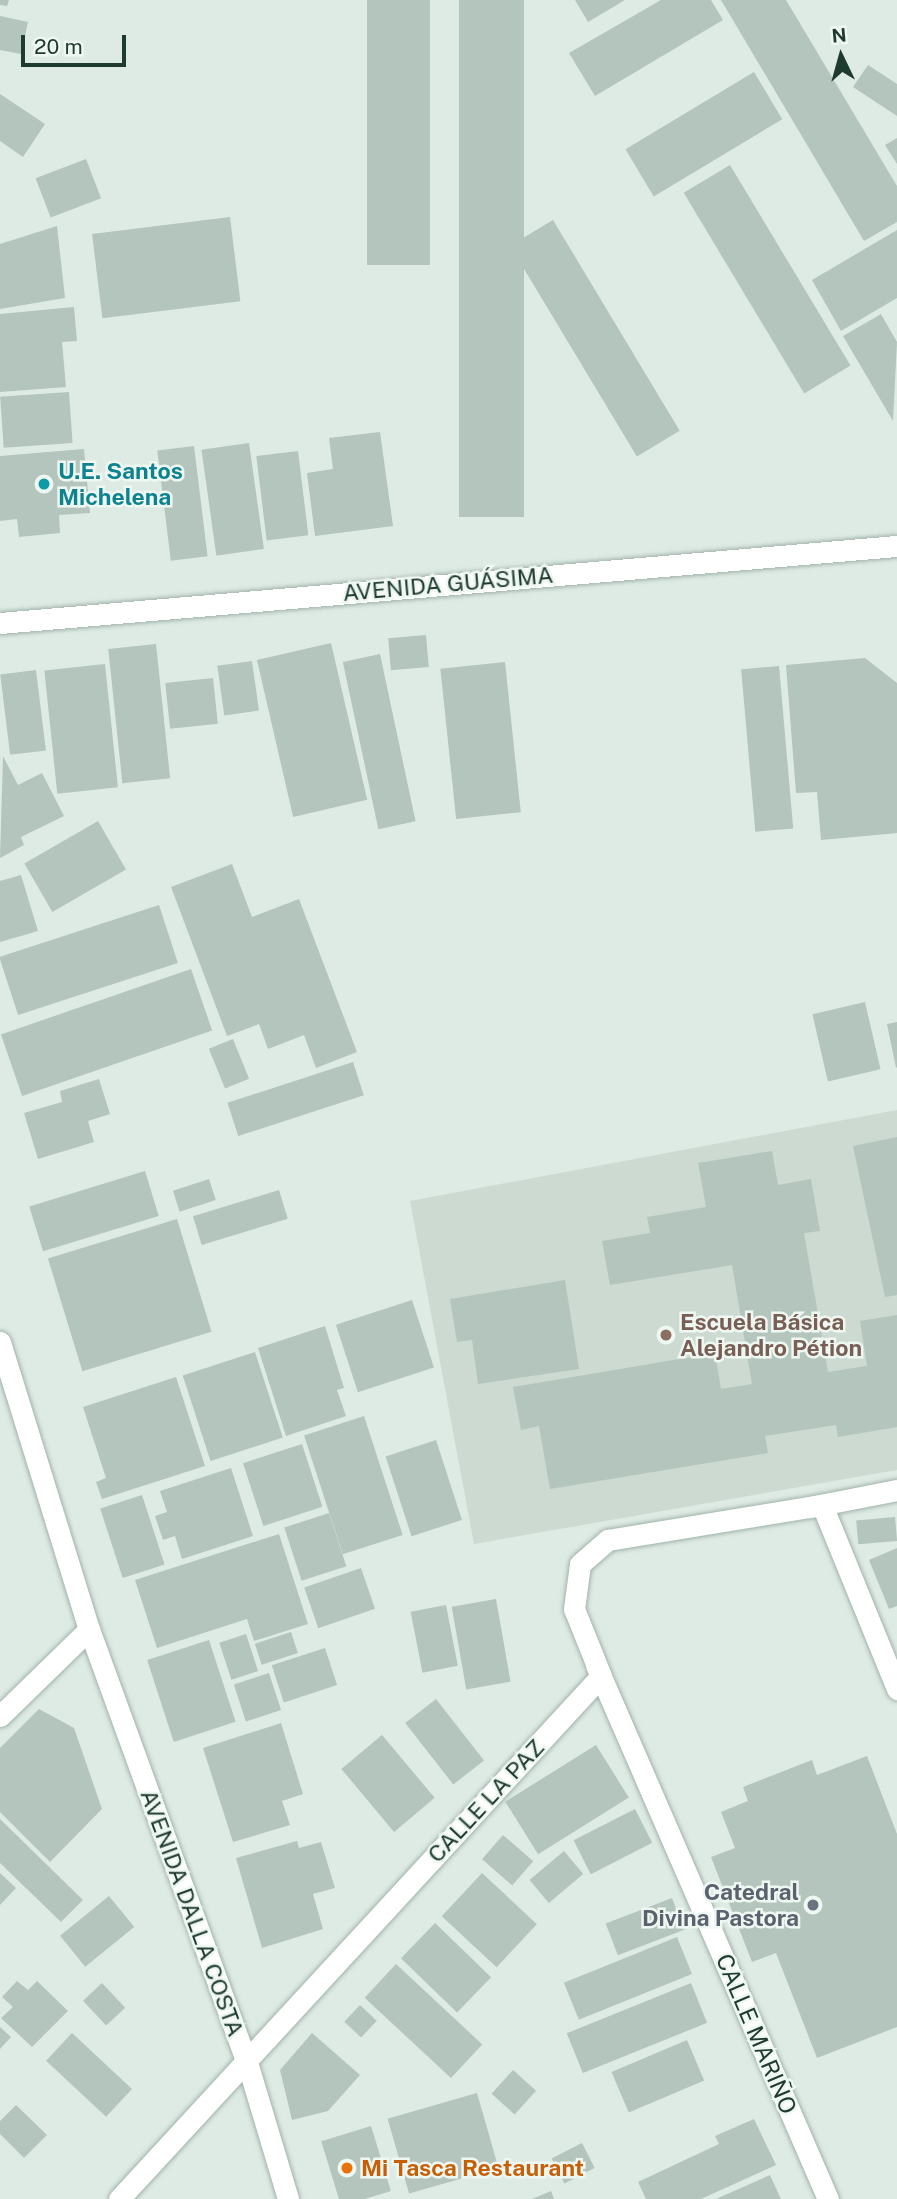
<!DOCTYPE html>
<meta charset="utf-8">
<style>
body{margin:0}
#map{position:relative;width:897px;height:2199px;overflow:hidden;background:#deebe4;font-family:"Public Sans",sans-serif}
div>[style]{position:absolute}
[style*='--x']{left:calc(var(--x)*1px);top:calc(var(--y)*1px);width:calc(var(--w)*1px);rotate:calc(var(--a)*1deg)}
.built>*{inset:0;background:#ccdad2}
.building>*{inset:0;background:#b3c5bc;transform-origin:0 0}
.roads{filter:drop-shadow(0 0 2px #a1b3aa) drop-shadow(0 0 2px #a1b3aa)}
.street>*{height:21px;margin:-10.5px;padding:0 10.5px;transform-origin:10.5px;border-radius:10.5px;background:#fff}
.secondary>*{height:21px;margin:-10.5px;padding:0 10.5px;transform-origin:10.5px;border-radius:10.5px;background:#fff}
.dots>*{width:19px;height:19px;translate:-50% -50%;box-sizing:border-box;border:4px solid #eff7f2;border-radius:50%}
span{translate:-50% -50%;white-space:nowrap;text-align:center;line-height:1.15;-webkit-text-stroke:5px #eff7f2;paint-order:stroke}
.culture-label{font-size:23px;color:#0d838f;font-weight:700}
.left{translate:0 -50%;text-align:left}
.street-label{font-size:23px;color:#1f3b30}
.education-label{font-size:23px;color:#785e54;font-weight:700}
.worship-label{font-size:23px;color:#5b616d;font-weight:700}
.right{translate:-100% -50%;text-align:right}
.food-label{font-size:23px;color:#c56008;font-weight:700}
.north{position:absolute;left:806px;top:21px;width:70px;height:70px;-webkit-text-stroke:5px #eff7f2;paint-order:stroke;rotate:355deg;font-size:19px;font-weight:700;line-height:28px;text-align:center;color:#1f3b30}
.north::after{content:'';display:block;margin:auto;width:24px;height:32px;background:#1f3b30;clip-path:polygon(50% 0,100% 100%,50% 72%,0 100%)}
.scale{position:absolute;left:21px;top:35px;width:105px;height:32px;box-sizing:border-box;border:4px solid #1f3b30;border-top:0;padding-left:9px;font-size:21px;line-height:24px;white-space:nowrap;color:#1f3b30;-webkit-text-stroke:5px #eff7f2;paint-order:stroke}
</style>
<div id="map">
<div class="built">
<div style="clip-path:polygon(897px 1110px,897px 1470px,474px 1544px,410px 1201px)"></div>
</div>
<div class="building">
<div style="clip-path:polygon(0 0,9px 0,7px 6px,0 5px)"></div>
<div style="left:367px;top:0;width:63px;height:265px"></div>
<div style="left:459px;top:0;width:65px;height:517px"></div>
<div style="clip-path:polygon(575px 0,625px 0,588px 22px)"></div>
<div style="clip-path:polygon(661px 0,711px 0,723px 20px,595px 96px,569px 53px)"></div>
<div style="clip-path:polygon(721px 0,786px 0,897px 186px,897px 222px,864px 241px)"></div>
<div style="clip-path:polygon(0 16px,28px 22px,21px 54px,0 50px)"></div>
<div style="clip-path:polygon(868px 65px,897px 84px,897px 116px,853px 87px)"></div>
<div style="left:754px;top:72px;width:55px;height:150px;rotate:59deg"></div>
<div style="clip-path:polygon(0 94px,45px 124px,23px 157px,0 141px)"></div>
<div style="clip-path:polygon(897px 138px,897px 164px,885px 145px)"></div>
<div style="left:86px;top:159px;width:42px;height:54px;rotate:69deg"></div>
<div style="left:730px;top:165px;width:234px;height:54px;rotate:59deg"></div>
<div style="left:230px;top:217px;width:85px;height:139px;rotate:83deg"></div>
<div style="left:553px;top:220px;width:246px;height:50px;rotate:59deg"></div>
<div style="clip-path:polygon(57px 226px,65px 298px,0 309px,0 244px)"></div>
<div style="clip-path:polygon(897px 230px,897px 298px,841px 331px,812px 280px)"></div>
<div style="clip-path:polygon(74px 307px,77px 341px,62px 342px,66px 387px,0 392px,0 314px)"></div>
<div style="clip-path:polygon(881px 314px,897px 342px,893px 421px,843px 336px)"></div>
<div style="left:69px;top:392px;width:51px;height:69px;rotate:86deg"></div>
<div style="clip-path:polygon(380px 432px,393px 526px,315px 536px,307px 473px,333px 469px,329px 438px)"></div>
<div style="left:249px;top:443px;width:107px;height:48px;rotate:82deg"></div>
<div style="left:194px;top:446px;width:111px;height:37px;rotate:83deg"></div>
<div style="clip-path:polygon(84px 449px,90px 513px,59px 515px,60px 533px,19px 537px,17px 519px,0 521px,0 456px)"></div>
<div style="left:298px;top:451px;width:85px;height:42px;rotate:83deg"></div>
<div style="left:426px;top:635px;width:32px;height:38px;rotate:85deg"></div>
<div style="left:331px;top:643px;width:161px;height:76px;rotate:77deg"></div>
<div style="left:156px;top:644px;width:135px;height:48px;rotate:84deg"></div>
<div style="left:380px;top:654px;width:171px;height:38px;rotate:78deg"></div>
<div style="clip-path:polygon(865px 658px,897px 683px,897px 833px,821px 840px,817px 792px,796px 793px,786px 665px)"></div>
<div style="left:252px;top:661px;width:50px;height:35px;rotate:82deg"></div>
<div style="left:505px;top:662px;width:151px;height:65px;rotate:84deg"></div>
<div style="left:105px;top:664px;width:124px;height:61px;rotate:84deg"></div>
<div style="left:779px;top:666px;width:163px;height:38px;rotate:85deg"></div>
<div style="left:36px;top:670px;width:81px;height:36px;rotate:83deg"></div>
<div style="left:213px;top:678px;width:46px;height:48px;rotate:84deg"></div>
<div style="clip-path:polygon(3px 756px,18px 785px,42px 773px,64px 816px,21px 837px,24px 845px,0 858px)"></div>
<div style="left:98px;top:821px;width:56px;height:85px;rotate:60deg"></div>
<div style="clip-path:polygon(232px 864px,252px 917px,299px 899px,357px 1052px,316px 1068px,304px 1035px,268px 1049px,259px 1024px,227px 1036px,171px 887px)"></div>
<div style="clip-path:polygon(21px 875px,38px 931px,0 942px,0 881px)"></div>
<div style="left:159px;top:905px;width:61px;height:168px;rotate:72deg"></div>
<div style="left:191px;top:969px;width:65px;height:201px;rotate:71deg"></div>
<div style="left:865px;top:1002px;width:69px;height:54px;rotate:77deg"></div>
<div style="clip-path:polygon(897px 1022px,897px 1067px,896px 1068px,887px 1024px)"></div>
<div style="left:233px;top:1039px;width:43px;height:26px;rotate:68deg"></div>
<div style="left:353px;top:1062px;width:35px;height:132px;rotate:72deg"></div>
<div style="clip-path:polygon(99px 1079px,110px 1114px,88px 1121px,94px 1142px,38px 1159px,24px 1113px,62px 1102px,60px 1091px)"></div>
<div style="clip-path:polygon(897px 1137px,897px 1295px,885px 1297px,853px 1146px)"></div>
<div style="clip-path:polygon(772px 1151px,778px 1185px,811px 1179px,820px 1231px,804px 1233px,828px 1372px,867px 1366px,860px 1321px,897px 1315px,897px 1427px,838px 1437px,836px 1425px,765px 1436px,768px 1453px,550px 1489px,539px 1426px,521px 1430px,513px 1387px,715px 1353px,721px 1389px,752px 1384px,732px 1265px,610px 1285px,602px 1241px,650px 1233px,647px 1217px,706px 1207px,698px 1163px)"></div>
<div style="left:145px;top:1171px;width:47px;height:121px;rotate:73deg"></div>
<div style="left:209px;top:1179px;width:22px;height:38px;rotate:72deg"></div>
<div style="left:279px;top:1190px;width:30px;height:90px;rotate:73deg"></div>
<div style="left:177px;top:1219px;width:118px;height:135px;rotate:73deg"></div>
<div style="clip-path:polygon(565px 1280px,579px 1369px,478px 1384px,472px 1340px,457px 1342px,450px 1299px)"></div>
<div style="left:412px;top:1300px;width:71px;height:80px;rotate:72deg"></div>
<div style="clip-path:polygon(325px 1326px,344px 1388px,337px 1390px,346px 1416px,286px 1436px,258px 1348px)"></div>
<div style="left:255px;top:1352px;width:90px;height:76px;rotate:72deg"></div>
<div style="clip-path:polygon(176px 1377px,205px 1466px,102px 1499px,96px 1482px,106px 1478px,83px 1407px)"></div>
<div style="left:364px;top:1416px;width:125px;height:63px;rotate:72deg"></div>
<div style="left:436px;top:1440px;width:84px;height:53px;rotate:72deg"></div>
<div style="left:302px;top:1444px;width:66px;height:62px;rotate:72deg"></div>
<div style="clip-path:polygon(231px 1468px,253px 1536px,182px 1559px,175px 1536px,163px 1540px,155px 1516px,167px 1512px,160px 1491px)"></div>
<div style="left:142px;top:1495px;width:73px;height:44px;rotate:72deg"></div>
<div style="left:329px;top:1513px;width:56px;height:47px;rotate:72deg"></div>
<div style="left:895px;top:1517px;width:24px;height:39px;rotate:85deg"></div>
<div style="clip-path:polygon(279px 1534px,308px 1624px,254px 1641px,247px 1619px,157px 1648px,135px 1580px)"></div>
<div style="clip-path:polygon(897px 1548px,897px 1606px,889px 1609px,869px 1560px)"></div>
<div style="left:361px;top:1568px;width:43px;height:60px;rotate:71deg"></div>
<div style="left:496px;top:1599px;width:84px;height:45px;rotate:80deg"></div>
<div style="left:446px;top:1605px;width:62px;height:36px;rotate:79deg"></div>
<div style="left:291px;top:1632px;width:22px;height:38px;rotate:72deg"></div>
<div style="left:246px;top:1634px;width:39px;height:28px;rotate:72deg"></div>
<div style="left:209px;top:1640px;width:86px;height:65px;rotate:72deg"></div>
<div style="left:325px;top:1648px;width:39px;height:56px;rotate:72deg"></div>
<div style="left:269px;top:1673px;width:39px;height:37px;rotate:72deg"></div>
<div style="left:436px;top:1699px;width:78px;height:39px;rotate:52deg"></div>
<div style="clip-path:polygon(39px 1709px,74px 1728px,102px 1809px,50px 1862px,0 1812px,0 1748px)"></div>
<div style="clip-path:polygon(281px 1723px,303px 1794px,282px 1801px,290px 1825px,233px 1842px,203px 1748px)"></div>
<div style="left:382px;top:1735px;width:82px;height:53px;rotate:50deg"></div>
<div style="left:596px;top:1745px;width:62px;height:107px;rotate:58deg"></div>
<div style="clip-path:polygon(867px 1756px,897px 1834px,897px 2027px,817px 2058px,776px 1953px,752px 1962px,711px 1857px,735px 1848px,721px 1812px,748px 1801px,743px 1787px,812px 1760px,817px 1775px)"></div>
<div style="left:635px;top:1809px;width:38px;height:69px;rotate:63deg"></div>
<div style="clip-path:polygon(0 1819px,83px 1900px,61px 1922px,0 1863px)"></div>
<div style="left:503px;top:1835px;width:40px;height:32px;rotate:41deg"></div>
<div style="clip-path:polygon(297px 1841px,299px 1848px,321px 1842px,335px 1888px,313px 1894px,323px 1929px,262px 1948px,236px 1858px)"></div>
<div style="left:564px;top:1851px;width:30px;height:45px;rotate:50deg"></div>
<div style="clip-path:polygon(0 1873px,16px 1888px,0 1905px)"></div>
<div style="left:482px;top:1873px;width:75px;height:59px;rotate:43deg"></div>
<div style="left:109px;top:1896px;width:40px;height:63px;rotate:51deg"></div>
<div style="left:672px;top:1898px;width:34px;height:71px;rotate:69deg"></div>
<div style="left:435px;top:1923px;width:78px;height:49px;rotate:44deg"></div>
<div style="left:677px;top:1937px;width:40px;height:122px;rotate:68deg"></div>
<div style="left:396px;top:1964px;width:118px;height:46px;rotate:43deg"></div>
<div style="clip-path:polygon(17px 1981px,28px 1990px,37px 1981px,68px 2011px,32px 2047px,1px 2018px,13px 2007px,2px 1997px)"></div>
<div style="left:102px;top:1983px;width:34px;height:26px;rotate:47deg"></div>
<div style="left:691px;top:1983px;width:43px;height:134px;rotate:68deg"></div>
<div style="left:360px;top:2005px;width:23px;height:23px;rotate:43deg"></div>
<div style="clip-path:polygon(0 2027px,11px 2037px,0 2049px)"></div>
<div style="left:72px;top:2033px;width:82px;height:38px;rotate:43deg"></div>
<div style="clip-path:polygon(312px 2033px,360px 2075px,328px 2111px,292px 2120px,280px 2070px)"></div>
<div style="left:687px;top:2040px;width:44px;height:82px;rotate:67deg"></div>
<div style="left:513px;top:2070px;width:31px;height:32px;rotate:42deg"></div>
<div style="left:477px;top:2093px;width:78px;height:93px;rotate:74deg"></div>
<div style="clip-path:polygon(16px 2105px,47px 2135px,24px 2158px,0 2134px,0 2121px)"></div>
<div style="clip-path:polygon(754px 2119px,776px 2165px,701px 2199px,646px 2199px,638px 2182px,719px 2144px,715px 2136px)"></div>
<div style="left:371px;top:2126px;width:68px;height:52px;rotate:73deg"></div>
<div style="left:582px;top:2143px;width:28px;height:34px;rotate:63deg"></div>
<div style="clip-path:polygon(770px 2175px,781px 2199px,716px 2199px)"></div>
<div style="clip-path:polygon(551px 2191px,554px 2199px,532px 2199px)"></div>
</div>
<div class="roads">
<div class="street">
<div style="--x:0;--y:623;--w:900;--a:-4.91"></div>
<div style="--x:810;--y:1507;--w:89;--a:-11.1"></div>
<div style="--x:596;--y:1665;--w:582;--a:66.52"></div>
<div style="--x:0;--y:1716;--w:124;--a:-44.3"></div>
<div style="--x:119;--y:2199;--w:711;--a:-47.34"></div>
<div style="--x:601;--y:1676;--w:72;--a:-111.9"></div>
<div style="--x:574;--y:1609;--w:45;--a:-82.4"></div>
<div style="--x:580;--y:1564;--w:37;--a:-41"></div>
<div style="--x:608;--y:1540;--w:217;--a:-9.3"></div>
<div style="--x:822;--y:1505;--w:199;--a:67.8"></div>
</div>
<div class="secondary">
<div style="--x:0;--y:1342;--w:300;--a:72.8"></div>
<div style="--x:89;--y:1629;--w:461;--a:70"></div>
<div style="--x:247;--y:2062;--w:143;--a:73.3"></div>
</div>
</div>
<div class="dots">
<div style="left:44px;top:484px;background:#0f9aa8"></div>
<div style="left:666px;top:1335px;background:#8d6e63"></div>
<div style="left:813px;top:1905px;background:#6b7280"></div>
<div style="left:347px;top:2168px;background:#e8710a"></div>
</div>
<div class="culture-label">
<span class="left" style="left:58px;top:484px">U.E. Santos<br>Michelena</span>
</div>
<div class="street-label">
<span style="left:448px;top:584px;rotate:-5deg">AVENIDA GUÁSIMA</span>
<span style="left:486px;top:1801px;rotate:-47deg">CALLE LA PAZ</span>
<span style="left:192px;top:1913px;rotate:70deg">AVENIDA DALLA COSTA</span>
<span style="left:756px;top:2034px;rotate:67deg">CALLE MARIÑO</span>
</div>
<div class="education-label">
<span class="left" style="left:680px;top:1335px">Escuela Básica<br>Alejandro Pétion</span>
</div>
<div class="worship-label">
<span class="right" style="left:799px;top:1905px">Catedral<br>Divina Pastora</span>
</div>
<div class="food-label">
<span class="left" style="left:361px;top:2168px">Mi Tasca Restaurant</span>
</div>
<div class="north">N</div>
<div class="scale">20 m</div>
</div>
